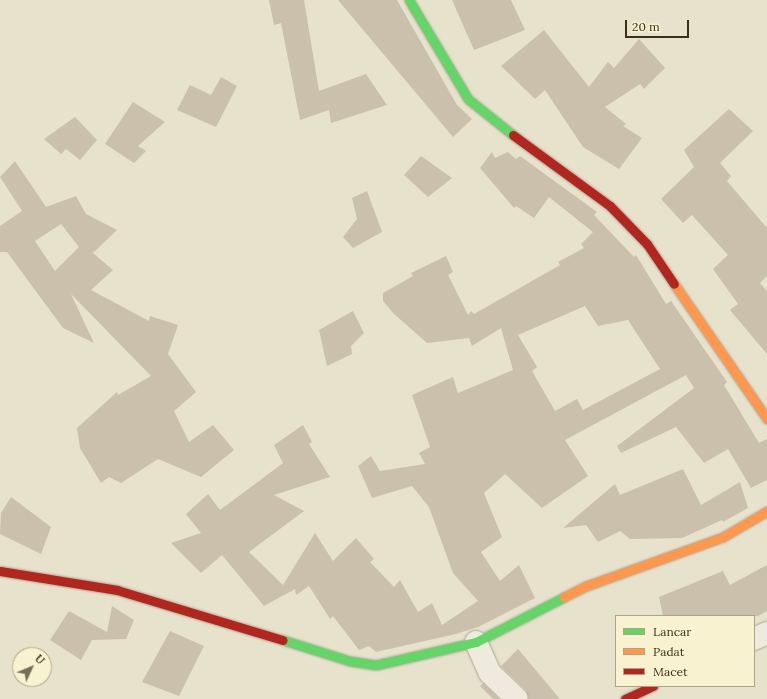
<!DOCTYPE html>
<style>
body{margin:0}
#map{position:relative;width:767px;height:699px;overflow:hidden;background:#e7e2cb;font-family:Lora,serif}
div>[style]{position:absolute}
[style*='--x']{left:calc(var(--x)*1px);top:calc(var(--y)*1px);width:calc(var(--w)*1px);rotate:calc(var(--a)*1deg)}
.building>*{inset:0;background:#cbc0ac}
.roads{filter:drop-shadow(0 0 1px #aca695) drop-shadow(0 0 1px #aca695)}
.street>*{height:22px;margin:-11px;padding:0 11px;transform-origin:11px;border-radius:11px;background:#eeeadd}
.fast>*{height:9px;margin:-4.5px;padding:0 4.5px;transform-origin:4.5px;border-radius:4.5px;background:#63d668}
.slow>*{height:9px;margin:-4.5px;padding:0 4.5px;transform-origin:4.5px;border-radius:4.5px;background:#ff974d}
.jam>*{height:9px;margin:-4.5px;padding:0 4.5px;transform-origin:4.5px;border-radius:4.5px;background:#b3261e}
span{translate:-50% -50%;white-space:nowrap;text-align:center;line-height:1.15;-webkit-text-stroke:3px #f9f2d0;paint-order:stroke}
.legend{position:absolute;left:615px;top:615px;width:140px;height:72px;box-sizing:border-box;background:#f9f2d0;border:1px solid #ada488;margin:0;padding:5px 7px;list-style:none;font-size:12px;color:#3b2f1b}
.legend li{display:flex;align-items:center;gap:8px;height:20px}
.legend b{width:20px;border:1px solid #ada488}
.north{position:absolute;left:12px;top:647px;width:40px;height:40px;box-sizing:border-box;background:#f9f2d0;border:1px solid #ada488;border-radius:50%;rotate:46deg;font-size:11px;font-weight:700;line-height:16px;text-align:center;color:#3b2f1b}
.north::after{content:'';display:block;margin:auto;width:14px;height:18px;background:#776e59;clip-path:polygon(50% 0,100% 100%,50% 72%,0 100%)}
.scale{position:absolute;left:625px;top:20px;width:64px;height:18px;box-sizing:border-box;border:2px solid #3b2f1b;border-top:0;padding-left:5px;font-size:12px;line-height:14px;white-space:nowrap;color:#3b2f1b;-webkit-text-stroke:3px #f9f2d0;paint-order:stroke}
</style>
<div id="map">
<div class="building">
<div style="clip-path:polygon(269px 0,304px 0,319px 91px,366px 74px,387px 105px,331px 123px,329px 110px,300px 120px,281px 23px,274px 25px)"></div>
<div style="clip-path:polygon(338px 0,397px 0,457px 105px,472px 119px,453px 137px)"></div>
<div style="clip-path:polygon(452px 0,511px 0,525px 30px,474px 50px)"></div>
<div style="clip-path:polygon(544px 30px,589px 87px,608px 62px,614px 68px,639px 39px,665px 68px,644px 89px,640px 84px,605px 107px,626px 124px,623px 126px,642px 138px,619px 169px,583px 147px,545px 90px,535px 99px,501px 66px)"></div>
<div style="clip-path:polygon(221px 77px,237px 86px,216px 127px,177px 110px,190px 85px,211px 95px)"></div>
<div style="clip-path:polygon(133px 102px,165px 122px,138px 146px,146px 151px,134px 163px,105px 144px)"></div>
<div style="clip-path:polygon(729px 109px,753px 131px,720px 163px,731px 176px,727px 181px,767px 228px,767px 276px,760px 283px,767px 291px,767px 354px,730px 310px,738px 304px,713px 269px,728px 255px,692px 215px,683px 223px,661px 199px,694px 167px,684px 150px)"></div>
<div style="clip-path:polygon(75px 117px,97px 140px,80px 160px,66px 149px,61px 154px,44px 139px)"></div>
<div style="clip-path:polygon(evenodd,492px 152px,495px 158px,508px 152px,516px 159px,520px 156px,597px 212px,594px 215px,634px 257px,636px 255px,666px 304px,671px 301px,727px 382px,724px 385px,759px 443px,767px 439px,767px 480px,751px 488px,728px 449px,704px 463px,676px 427px,621px 453px,617px 446px,694px 388px,686px 375px,565px 440px,588px 476px,542px 508px,505px 474px,484px 493px,502px 537px,481px 552px,500px 581px,519px 565px,535px 598px,478px 627px,456px 634px,376px 652px,369px 646px,359px 650px,333px 616px,330px 619px,309px 586px,296px 595px,295px 589px,264px 606px,222px 555px,201px 573px,171px 543px,201px 533px,186px 514px,208px 494px,220px 510px,283px 463px,274px 445px,303px 425px,312px 442px,309px 444px,330px 477px,274px 495px,304px 511px,249px 552px,283px 585px,315px 533px,333px 561px,356px 538px,374px 559px,370px 562px,394px 587px,400px 580px,418px 612px,432px 603px,442px 625px,478px 601px,453px 573px,429px 507px,412px 486px,372px 498px,358px 466px,371px 456px,380px 471px,425px 464px,419px 453px,430px 447px,412px 395px,453px 377px,458px 393px,513px 370px,501px 328px,472px 346px,469px 338px,427px 343px,393px 313px,383px 301px,383px 293px,413px 276px,411px 273px,446px 256px,453px 272px,448px 275px,468px 315px,471px 311px,474px 314px,560px 265px,558px 262px,584px 248px,581px 244px,593px 232px,549px 197px,534px 218px,516px 206px,514px 208px,480px 168px,492px 152px,585px 306px,598px 326px,628px 320px,660px 369px,583px 410px,577px 399px,555px 411px,532px 371px,537px 367px,518px 335px,585px 306px)"></div>
<div style="clip-path:polygon(421px 156px,452px 178px,428px 197px,404px 175px)"></div>
<div style="clip-path:polygon(evenodd,15px 161px,46px 207px,76px 196px,86px 214px,117px 230px,93px 253px,113px 270px,91px 290px,149px 321px,150px 316px,178px 325px,168px 354px,196px 392px,174px 411px,189px 442px,213px 425px,234px 450px,201px 477px,158px 459px,121px 483px,109px 477px,101px 483px,80px 448px,77px 428px,117px 392px,118px 395px,151px 376px,71px 294px,94px 343px,63px 328px,7px 252px,0 252px,0 226px,22px 211px,0 177px,15px 161px,61px 224px,79px 247px,55px 271px,35px 241px,61px 224px)"></div>
<div style="clip-path:polygon(367px 191px,382px 232px,353px 248px,343px 237px,357px 219px,352px 198px)"></div>
<div style="clip-path:polygon(353px 311px,364px 333px,351px 346px,352px 354px,327px 366px,319px 330px)"></div>
<div style="clip-path:polygon(683px 469px,701px 505px,740px 482px,748px 508px,723px 522px,722px 520px,682px 538px,630px 539px,620px 531px,598px 542px,586px 525px,563px 528px,615px 484px,620px 495px)"></div>
<div style="clip-path:polygon(11px 497px,51px 527px,41px 554px,0 534px,1px 513px)"></div>
<div style="clip-path:polygon(767px 565px,767px 611px,758px 616px,663px 616px,659px 597px,723px 571px,730px 585px)"></div>
<div style="clip-path:polygon(112px 606px,134px 620px,126px 639px,92px 640px,81px 660px,50px 640px,69px 611px,107px 632px)"></div>
<div style="clip-path:polygon(170px 631px,204px 646px,179px 696px,142px 682px)"></div>
<div style="clip-path:polygon(518px 649px,560px 699px,529px 699px,526px 690px,501px 666px)"></div>
<div style="clip-path:polygon(483px 683px,499px 699px,493px 699px,480px 686px)"></div>
</div>
<div class="roads">
<div class="street">
<div style="--x:754;--y:639;--w:14;--a:-25"></div>
<div style="--x:476;--y:642;--w:34;--a:66"></div>
<div style="--x:490;--y:673;--w:37;--a:44"></div>
</div>
<div class="fast">
<div style="--x:409;--y:0;--w:115;--a:59.2"></div>
<div style="--x:468;--y:99;--w:58;--a:38.7"></div>
<div style="--x:283;--y:640;--w:70;--a:17.4"></div>
<div style="--x:350;--y:661;--w:26;--a:9"></div>
<div style="--x:376;--y:665;--w:103;--a:-13"></div>
<div style="--x:476;--y:642;--w:99;--a:-27.1"></div>
</div>
<div class="slow">
<div style="--x:674;--y:284;--w:164;--a:55.4"></div>
<div style="--x:564;--y:597;--w:25;--a:-27"></div>
<div style="--x:586;--y:586;--w:145;--a:-19.7"></div>
<div style="--x:723;--y:537;--w:51;--a:-30.6"></div>
</div>
<div class="jam">
<div style="--x:513;--y:135;--w:120;--a:36.2"></div>
<div style="--x:610;--y:206;--w:53;--a:45.8"></div>
<div style="--x:647;--y:244;--w:48;--a:56"></div>
<div style="--x:0;--y:571;--w:119;--a:9.2"></div>
<div style="--x:117;--y:590;--w:173;--a:16.8"></div>
<div style="--x:625;--y:699;--w:31;--a:-25"></div>
</div>
</div>
<ul class="legend">
<li><b style="height:5px;background:#63d668"></b>Lancar</li>
<li><b style="height:5px;background:#ff974d"></b>Padat</li>
<li><b style="height:5px;background:#b3261e"></b>Macet</li>
</ul>
<div class="north">U</div>
<div class="scale">20 m</div>
</div>
